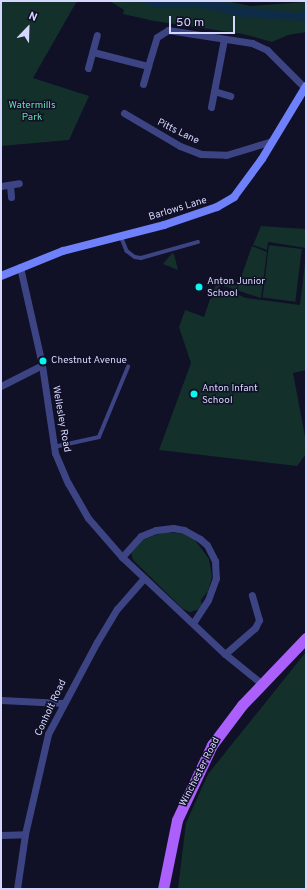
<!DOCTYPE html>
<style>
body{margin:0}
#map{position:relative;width:307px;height:890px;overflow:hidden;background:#101026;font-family:Overpass,sans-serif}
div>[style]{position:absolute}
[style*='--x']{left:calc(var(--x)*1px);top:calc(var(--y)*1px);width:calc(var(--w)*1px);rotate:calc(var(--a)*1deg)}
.green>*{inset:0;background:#13302b;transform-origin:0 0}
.water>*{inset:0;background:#0e2b47}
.lane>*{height:3.5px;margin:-1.75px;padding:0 1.75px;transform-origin:1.75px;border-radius:1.75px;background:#3c4484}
.street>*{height:7px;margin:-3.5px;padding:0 3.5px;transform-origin:3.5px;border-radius:3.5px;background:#3c4484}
.secondary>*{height:8px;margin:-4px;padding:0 4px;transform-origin:4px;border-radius:4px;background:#6f80fb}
.primary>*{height:11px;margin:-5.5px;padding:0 5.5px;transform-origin:5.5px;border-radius:5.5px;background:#ab60fb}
.dots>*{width:11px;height:11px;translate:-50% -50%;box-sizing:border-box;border:2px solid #101026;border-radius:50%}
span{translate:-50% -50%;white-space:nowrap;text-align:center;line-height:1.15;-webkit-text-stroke:3px #101026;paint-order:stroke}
.park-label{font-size:10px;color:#63ddad}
.street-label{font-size:10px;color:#d6d7fe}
.poi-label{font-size:10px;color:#d6d7fe}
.left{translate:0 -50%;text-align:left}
.frame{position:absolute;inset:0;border:2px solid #d6d7fe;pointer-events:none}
.north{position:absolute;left:8px;top:8px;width:40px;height:40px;-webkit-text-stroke:3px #101026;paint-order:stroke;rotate:23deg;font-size:11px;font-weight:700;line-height:16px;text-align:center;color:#d6d7fe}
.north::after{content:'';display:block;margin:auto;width:14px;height:18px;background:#d6d7fe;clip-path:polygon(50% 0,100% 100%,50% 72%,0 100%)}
.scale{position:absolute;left:169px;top:16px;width:66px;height:18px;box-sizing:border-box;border:2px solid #d6d7fe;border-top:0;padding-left:5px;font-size:12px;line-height:14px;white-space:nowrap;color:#d6d7fe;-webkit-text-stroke:3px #101026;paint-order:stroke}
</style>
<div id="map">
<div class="green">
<div style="clip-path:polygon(1px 1px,77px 1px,33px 78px,89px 96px,69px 140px,1px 146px)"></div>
<div style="clip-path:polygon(110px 1px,224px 1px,251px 6px,306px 2px,306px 32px,288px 35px,272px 42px,243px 34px,154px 21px,123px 14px,124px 10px)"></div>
<div style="clip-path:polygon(261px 226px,306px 229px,306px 248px,268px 242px,267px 250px,253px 245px)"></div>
<div style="left:269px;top:245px;width:33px;height:53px;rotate:7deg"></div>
<div style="clip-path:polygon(252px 246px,267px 252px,261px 298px,224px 286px,225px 282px,238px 286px)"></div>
<div style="clip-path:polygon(172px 253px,174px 254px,178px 270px,163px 264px)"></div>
<div style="clip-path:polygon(306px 254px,306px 370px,293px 373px,306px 442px,306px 454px,297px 466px,159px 450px,191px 363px,179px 327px,185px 310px,204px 317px,210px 299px,226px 290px,246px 298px,300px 305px)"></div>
<div style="clip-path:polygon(218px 279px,222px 280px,220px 286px,211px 297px)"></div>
<div style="clip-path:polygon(164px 532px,185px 534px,195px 540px,209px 559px,212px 577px,208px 591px,201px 600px,202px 607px,197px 610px,190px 612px,183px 609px,133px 560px,131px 552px,137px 542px)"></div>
<div style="clip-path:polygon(306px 652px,306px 889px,178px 889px,186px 823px,208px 774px)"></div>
</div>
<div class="water">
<div style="clip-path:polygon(140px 1px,221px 1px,242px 7px,297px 13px,306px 10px,306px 21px,242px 17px,198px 7px,154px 8px)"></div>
</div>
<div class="lane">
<div style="--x:121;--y:236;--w:16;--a:68"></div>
<div style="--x:127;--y:251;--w:10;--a:37"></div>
<div style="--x:135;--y:257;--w:6;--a:9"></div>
<div style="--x:141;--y:258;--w:59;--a:-15.7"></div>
<div style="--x:54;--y:447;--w:46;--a:-12.5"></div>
<div style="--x:99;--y:437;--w:76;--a:-67.5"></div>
</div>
<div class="street">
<div style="--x:93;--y:52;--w:57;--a:14.3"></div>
<div style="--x:148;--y:66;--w:30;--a:-73"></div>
<div style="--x:157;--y:37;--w:13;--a:-32"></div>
<div style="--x:168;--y:30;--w:85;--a:8.8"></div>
<div style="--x:252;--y:43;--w:17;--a:25"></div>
<div style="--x:267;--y:50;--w:52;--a:45"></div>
<div style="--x:88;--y:68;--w:34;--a:-75"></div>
<div style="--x:143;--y:84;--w:19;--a:-74"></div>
<div style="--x:214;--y:91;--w:17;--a:17"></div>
<div style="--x:211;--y:107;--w:69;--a:-79.2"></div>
<div style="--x:124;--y:113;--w:65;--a:30.5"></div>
<div style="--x:180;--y:146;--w:22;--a:21"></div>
<div style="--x:201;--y:154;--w:25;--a:2"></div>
<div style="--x:226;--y:155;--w:48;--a:-16.9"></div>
<div style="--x:10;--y:185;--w:12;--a:85"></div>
<div style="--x:1;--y:186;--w:18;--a:-9"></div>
<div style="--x:20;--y:267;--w:100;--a:77.3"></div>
<div style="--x:42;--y:365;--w:89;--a:81.6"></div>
<div style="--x:55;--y:453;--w:33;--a:67"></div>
<div style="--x:68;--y:483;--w:40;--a:60.3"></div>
<div style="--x:88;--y:518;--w:52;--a:48.9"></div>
<div style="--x:122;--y:557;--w:141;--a:43.3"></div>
<div style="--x:225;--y:654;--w:48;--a:39"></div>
<div style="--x:1;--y:386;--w:46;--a:-27.1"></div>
<div style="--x:122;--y:557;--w:28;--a:-48"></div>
<div style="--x:141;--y:536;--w:16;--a:-22"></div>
<div style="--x:156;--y:530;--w:17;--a:-7"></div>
<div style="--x:173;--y:528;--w:11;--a:10"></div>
<div style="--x:184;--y:530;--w:18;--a:29"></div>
<div style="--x:200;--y:539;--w:9;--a:41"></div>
<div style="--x:207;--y:545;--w:18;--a:63"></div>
<div style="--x:215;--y:561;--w:17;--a:87"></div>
<div style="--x:216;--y:578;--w:23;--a:110"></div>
<div style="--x:208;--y:600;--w:27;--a:123"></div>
<div style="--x:225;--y:654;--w:40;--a:-41"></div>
<div style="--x:255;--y:628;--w:9;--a:-63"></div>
<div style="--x:259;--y:620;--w:26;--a:-106"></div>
<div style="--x:1;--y:700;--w:61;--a:2.8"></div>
<div style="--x:1;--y:835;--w:24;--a:-2"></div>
<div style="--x:17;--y:889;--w:56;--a:-81.7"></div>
<div style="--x:25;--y:834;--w:103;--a:-77"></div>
<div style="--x:48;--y:734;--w:104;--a:-62"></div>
<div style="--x:97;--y:642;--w:39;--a:-59"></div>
<div style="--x:117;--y:609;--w:41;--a:-48.9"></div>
</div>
<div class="secondary">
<div style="--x:1;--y:276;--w:67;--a:-22"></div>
<div style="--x:63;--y:251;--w:104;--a:-14.4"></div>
<div style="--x:164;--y:225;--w:56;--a:-18.8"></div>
<div style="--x:217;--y:207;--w:20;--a:-30"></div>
<div style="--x:234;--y:197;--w:47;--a:-53.6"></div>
<div style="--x:262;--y:159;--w:85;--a:-58.9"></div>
</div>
<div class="primary">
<div style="--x:163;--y:889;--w:70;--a:-78.5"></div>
<div style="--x:177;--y:820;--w:83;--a:-65"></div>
<div style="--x:212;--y:745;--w:50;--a:-53.1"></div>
<div style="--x:242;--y:705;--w:93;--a:-46.3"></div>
</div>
<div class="dots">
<div style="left:199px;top:287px;background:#07f9ee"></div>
<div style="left:43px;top:361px;background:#07f9ee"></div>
<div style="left:194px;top:394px;background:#07f9ee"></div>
</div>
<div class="park-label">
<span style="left:32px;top:111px">Watermills<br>Park</span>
</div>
<div class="street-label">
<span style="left:178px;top:132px;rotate:26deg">Pitts Lane</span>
<span style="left:178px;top:209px;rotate:-17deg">Barlows Lane</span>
<span style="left:61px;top:419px;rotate:80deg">Wellesley Road</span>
<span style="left:51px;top:708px;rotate:-65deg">Conholt Road</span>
<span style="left:200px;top:772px;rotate:-63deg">Winchester Road</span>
</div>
<div class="poi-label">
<span class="left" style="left:207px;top:287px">Anton Junior<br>School</span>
<span class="left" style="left:51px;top:361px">Chestnut Avenue</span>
<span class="left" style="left:202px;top:394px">Anton Infant<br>School</span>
</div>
<div class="frame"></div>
<div class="north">N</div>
<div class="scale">50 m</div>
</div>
